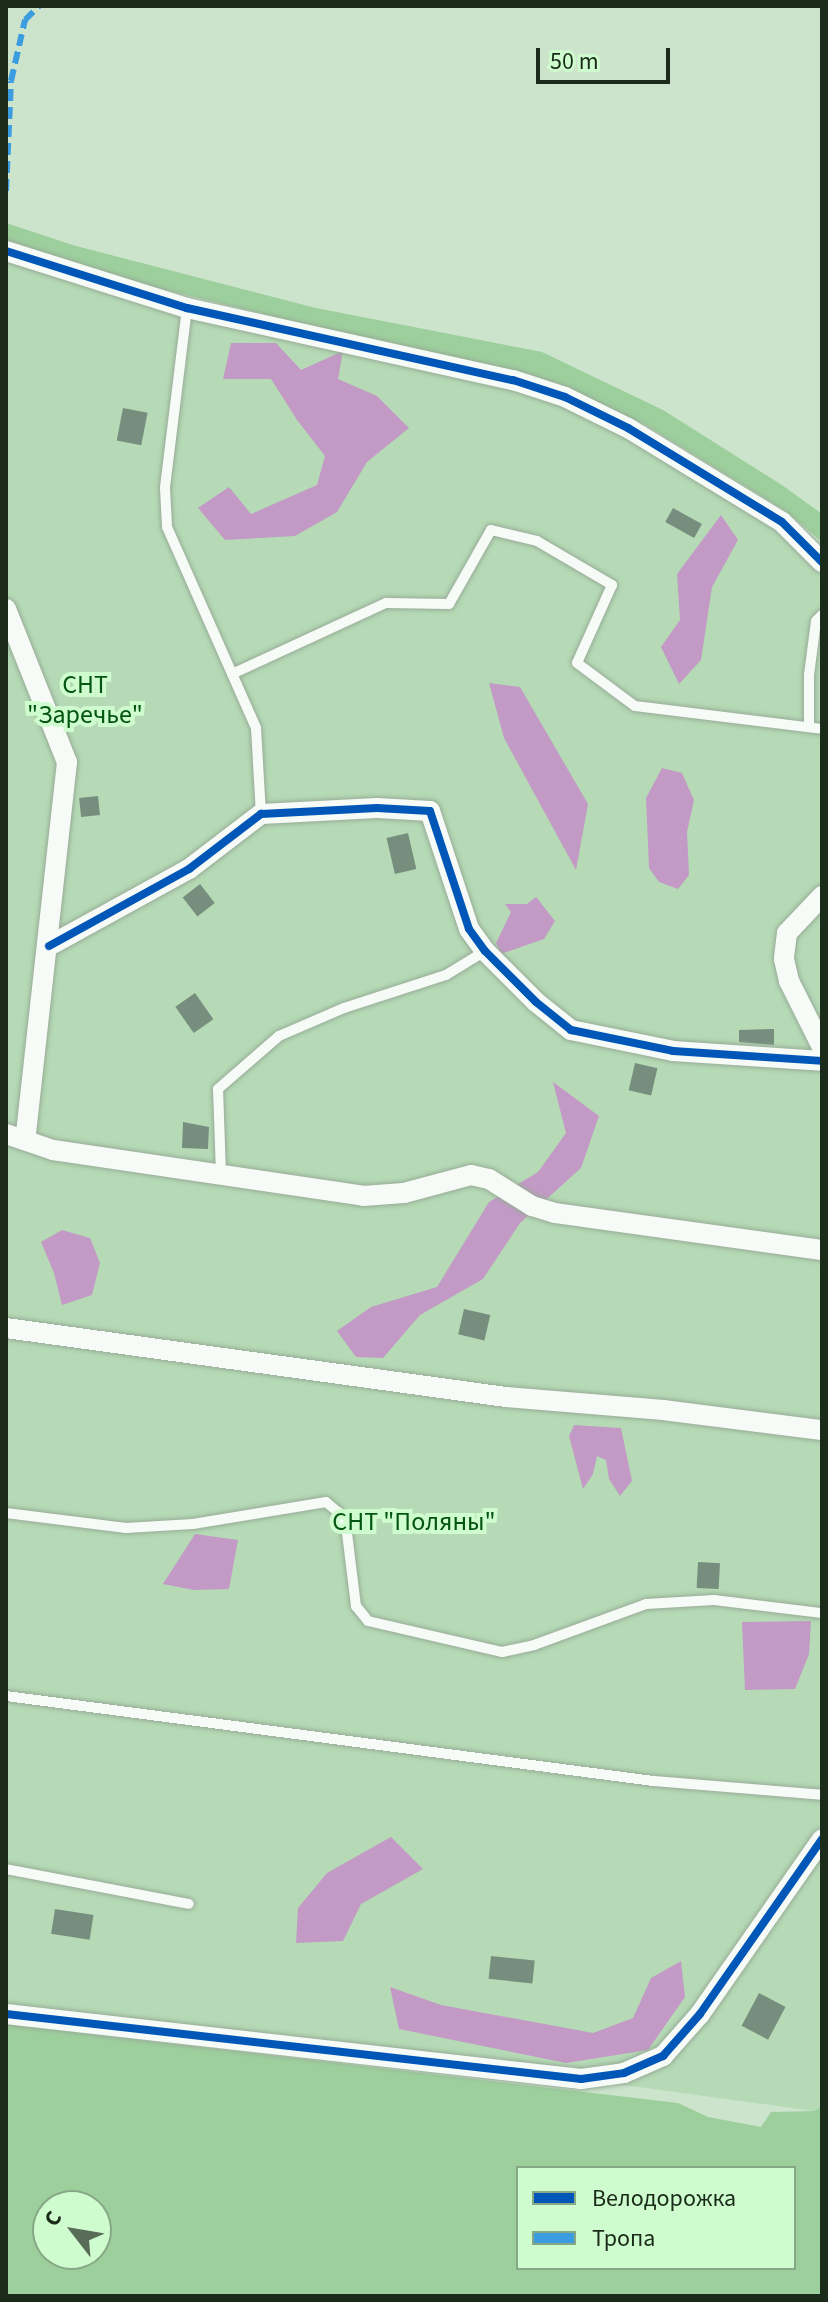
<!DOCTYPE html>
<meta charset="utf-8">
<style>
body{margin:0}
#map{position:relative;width:828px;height:2302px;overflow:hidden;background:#cce4cc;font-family:"Source Sans 3",sans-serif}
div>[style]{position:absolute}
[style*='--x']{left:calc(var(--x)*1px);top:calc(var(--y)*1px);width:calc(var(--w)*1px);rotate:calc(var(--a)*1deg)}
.green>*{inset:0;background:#b5dab5}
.forest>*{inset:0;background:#9dcf9d}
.water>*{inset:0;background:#c29ac5}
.building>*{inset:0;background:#778e7e;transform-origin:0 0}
.roads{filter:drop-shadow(0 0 2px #98ab98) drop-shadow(0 0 2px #98ab98)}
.lane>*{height:10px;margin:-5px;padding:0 5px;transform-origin:5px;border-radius:5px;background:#f7fbf7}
.street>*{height:20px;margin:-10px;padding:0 10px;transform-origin:10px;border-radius:10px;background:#f7fbf7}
.quiet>*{height:6px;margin-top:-3px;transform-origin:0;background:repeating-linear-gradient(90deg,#3b9cdf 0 12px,transparent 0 18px)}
.cycleway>*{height:8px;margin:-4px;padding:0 4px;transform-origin:4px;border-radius:4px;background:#0057b8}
span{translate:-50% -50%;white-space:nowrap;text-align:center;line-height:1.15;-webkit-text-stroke:8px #cffcce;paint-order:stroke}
.park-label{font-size:26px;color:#035511}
.frame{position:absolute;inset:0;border:8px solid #1a2b1a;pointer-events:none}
.legend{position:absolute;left:516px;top:2166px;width:280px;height:104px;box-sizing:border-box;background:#cffcce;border:2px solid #87a886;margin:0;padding:10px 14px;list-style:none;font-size:24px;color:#1a2b1a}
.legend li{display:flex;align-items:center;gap:16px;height:40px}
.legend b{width:40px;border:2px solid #87a886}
.north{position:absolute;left:32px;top:2190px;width:80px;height:80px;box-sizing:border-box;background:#cffcce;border:2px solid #87a886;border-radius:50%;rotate:301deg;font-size:22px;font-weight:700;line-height:32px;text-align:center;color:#1a2b1a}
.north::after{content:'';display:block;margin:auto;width:28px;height:36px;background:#586c58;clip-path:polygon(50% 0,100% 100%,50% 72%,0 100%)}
.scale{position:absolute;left:536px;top:48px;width:134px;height:36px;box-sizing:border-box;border:4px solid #1a2b1a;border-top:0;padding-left:10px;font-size:24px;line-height:28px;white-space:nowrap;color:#1a2b1a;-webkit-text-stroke:6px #cffcce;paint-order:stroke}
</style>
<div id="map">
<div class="green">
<div style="clip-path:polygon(6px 251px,565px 397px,782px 522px,822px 562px,822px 2106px,814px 2111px,581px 2079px,6px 2014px)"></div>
</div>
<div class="forest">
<div style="clip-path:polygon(6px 223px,76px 246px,316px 308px,542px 352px,663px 410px,782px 485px,822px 514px,822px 542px,787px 512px,644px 424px,561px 386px,137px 283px,6px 240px)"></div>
<div style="clip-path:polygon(evenodd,6px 2024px,678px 2103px,708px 2117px,761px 2127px,771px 2112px,814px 2111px,822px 2106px,822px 2296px,6px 2296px,6px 2024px,518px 2168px,794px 2168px,794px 2268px,518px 2268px,518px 2168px,6px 2024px,48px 2206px,96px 2206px,96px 2254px,48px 2254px,48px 2206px)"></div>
</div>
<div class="water">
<div style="clip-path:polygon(231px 343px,276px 343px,301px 370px,343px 351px,338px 379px,377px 396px,409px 428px,367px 462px,337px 512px,295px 536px,225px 540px,198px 508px,229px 487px,251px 514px,317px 485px,325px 456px,297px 420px,271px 379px,223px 379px)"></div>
<div style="clip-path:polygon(721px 515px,738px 540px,712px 587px,701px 660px,679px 684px,661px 647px,680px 620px,677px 574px)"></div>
<div style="clip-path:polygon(489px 683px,520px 687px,588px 804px,576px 870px,504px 738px)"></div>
<div style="clip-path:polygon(662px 768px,682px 773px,694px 800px,687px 832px,689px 875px,678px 889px,659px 882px,649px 868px,646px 798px)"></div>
<div style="clip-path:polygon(536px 897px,555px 921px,544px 939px,501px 954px,496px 943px,511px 912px,505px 904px,527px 904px)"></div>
<div style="clip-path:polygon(553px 1082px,599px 1116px,581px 1168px,520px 1223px,483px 1279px,420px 1315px,383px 1358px,356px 1357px,337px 1331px,371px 1307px,437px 1287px,489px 1202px,538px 1172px,566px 1133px)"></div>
<div style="clip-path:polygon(62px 1230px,90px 1238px,100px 1263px,92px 1295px,62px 1305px,54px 1273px,41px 1242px)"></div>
<div style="clip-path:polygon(574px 1425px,621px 1428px,632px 1481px,620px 1496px,609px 1479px,606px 1460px,597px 1456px,593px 1474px,583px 1489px,569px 1436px)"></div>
<div style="clip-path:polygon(195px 1534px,238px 1540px,229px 1589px,194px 1590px,163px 1584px)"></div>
<div style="clip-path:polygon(811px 1621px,809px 1654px,795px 1689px,745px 1690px,742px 1622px)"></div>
<div style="clip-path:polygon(391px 1837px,423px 1869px,361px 1904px,343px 1941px,296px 1943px,298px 1908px,327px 1873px)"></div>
<div style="clip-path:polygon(681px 1961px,685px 1997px,648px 2050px,566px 2063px,399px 2029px,390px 1987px,441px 2005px,593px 2033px,633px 2018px,651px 1978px)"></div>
</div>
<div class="building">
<div style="left:123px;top:408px;width:25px;height:33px;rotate:11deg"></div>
<div style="left:673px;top:508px;width:33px;height:16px;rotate:29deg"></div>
<div style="left:98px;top:796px;width:19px;height:19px;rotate:84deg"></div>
<div style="left:408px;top:833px;width:37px;height:22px;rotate:77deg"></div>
<div style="left:200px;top:884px;width:24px;height:22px;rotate:52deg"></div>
<div style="left:195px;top:993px;width:32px;height:24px;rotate:55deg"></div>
<div style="clip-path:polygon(774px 1029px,774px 1045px,739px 1042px,739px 1030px)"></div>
<div style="left:635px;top:1063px;width:23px;height:28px;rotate:13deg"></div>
<div style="clip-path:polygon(183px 1122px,209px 1127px,208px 1149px,182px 1148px)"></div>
<div style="left:464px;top:1309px;width:27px;height:26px;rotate:13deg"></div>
<div style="left:698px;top:1562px;width:22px;height:26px;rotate:3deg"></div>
<div style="left:55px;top:1909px;width:39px;height:25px;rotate:9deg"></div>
<div style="left:491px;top:1956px;width:44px;height:23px;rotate:6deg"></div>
<div style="left:759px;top:1993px;width:30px;height:37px;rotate:28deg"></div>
</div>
<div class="roads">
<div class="lane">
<div style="--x:187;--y:308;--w:181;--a:97"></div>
<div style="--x:165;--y:488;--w:39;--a:87"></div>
<div style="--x:167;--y:527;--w:220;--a:66.1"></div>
<div style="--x:256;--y:728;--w:86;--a:86.7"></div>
<div style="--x:232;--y:674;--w:170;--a:-24.8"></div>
<div style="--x:386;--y:603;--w:63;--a:0.9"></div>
<div style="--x:449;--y:604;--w:85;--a:-60.4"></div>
<div style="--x:491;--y:530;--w:47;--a:13.4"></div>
<div style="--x:537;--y:541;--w:87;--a:30.4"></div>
<div style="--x:612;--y:585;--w:85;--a:114.2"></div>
<div style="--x:577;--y:663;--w:72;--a:36.6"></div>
<div style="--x:635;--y:706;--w:188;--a:7"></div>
<div style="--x:809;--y:726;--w:51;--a:-90"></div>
<div style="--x:809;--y:675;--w:54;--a:-82.6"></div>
<div style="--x:816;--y:621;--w:8;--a:-45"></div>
<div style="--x:221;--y:1174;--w:85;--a:-92"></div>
<div style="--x:218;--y:1089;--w:81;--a:-41"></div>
<div style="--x:279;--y:1036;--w:71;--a:-23.3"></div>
<div style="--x:344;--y:1008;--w:107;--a:-17.9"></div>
<div style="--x:446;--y:975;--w:46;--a:-31.6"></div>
<div style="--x:6;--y:1513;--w:121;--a:7.1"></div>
<div style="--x:126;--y:1528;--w:67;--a:-3.4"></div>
<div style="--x:193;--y:1524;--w:135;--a:-9.4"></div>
<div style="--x:326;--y:1502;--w:16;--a:40"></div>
<div style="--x:338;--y:1512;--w:23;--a:67"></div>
<div style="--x:347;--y:1533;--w:74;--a:83"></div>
<div style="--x:356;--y:1606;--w:19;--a:51"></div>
<div style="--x:368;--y:1621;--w:138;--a:13"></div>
<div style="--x:502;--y:1652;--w:33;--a:-12"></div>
<div style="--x:534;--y:1645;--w:119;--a:-20.1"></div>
<div style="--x:646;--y:1604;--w:68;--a:-3.4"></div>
<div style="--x:714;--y:1600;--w:109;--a:6.9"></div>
<div style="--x:6;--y:1696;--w:653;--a:7.48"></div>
<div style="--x:653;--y:1781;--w:170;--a:4.7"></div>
<div style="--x:6;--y:1869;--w:186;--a:10.8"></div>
</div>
<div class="street">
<div style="--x:6;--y:251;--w:190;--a:17.5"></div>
<div style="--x:187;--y:308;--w:334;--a:12.5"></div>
<div style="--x:513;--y:380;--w:55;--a:18.1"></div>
<div style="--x:565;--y:397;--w:70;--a:26.2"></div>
<div style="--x:628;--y:428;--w:180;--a:31.4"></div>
<div style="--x:782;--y:522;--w:57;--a:45"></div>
<div style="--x:6;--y:609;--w:165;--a:68.3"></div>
<div style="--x:67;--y:762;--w:380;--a:96.3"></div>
<div style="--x:822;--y:896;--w:51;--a:133.4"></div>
<div style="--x:787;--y:933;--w:26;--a:97"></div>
<div style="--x:784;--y:959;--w:23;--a:77"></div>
<div style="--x:789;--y:981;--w:74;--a:63.4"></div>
<div style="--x:49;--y:946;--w:160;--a:-28.8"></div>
<div style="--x:189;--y:869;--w:91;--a:-37.4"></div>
<div style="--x:261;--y:814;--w:116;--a:-3"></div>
<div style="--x:377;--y:808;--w:53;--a:3.2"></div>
<div style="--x:430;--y:811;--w:124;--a:71.7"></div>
<div style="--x:469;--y:929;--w:27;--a:54"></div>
<div style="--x:485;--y:951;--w:72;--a:45"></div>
<div style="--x:536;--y:1002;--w:45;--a:38.7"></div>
<div style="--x:571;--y:1030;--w:104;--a:11.6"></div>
<div style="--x:673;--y:1051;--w:149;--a:3.8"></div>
<div style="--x:6;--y:1134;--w:50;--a:18.8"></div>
<div style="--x:53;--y:1150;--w:313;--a:8.4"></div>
<div style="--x:363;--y:1196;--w:41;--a:-4.2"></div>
<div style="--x:404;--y:1193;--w:69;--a:-15"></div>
<div style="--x:471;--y:1175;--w:18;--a:13"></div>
<div style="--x:489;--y:1179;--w:51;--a:32.1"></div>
<div style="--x:532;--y:1206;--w:24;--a:17"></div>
<div style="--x:555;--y:1213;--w:270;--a:7.9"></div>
<div style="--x:6;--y:1328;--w:505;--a:7.86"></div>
<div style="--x:506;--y:1397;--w:158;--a:4.7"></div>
<div style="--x:663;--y:1410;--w:160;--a:7.2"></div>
<div style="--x:6;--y:2014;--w:579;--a:6.45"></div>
<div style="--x:581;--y:2079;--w:43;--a:-7.9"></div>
<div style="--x:624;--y:2073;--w:43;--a:-23.6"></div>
<div style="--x:663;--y:2056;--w:56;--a:-48.6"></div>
<div style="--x:700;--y:2014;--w:213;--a:-55.1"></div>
</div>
</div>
<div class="quiet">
<div style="--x:6;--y:191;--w:110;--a:-87.4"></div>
<div style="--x:11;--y:81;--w:63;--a:-77.1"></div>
<div style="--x:25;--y:20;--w:20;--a:-45"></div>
</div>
<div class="cycleway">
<div style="--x:6;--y:251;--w:190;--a:17.5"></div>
<div style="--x:187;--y:308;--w:334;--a:12.5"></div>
<div style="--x:513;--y:380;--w:55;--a:18.1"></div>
<div style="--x:565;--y:397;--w:70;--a:26.2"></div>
<div style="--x:628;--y:428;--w:180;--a:31.4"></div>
<div style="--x:782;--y:522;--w:57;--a:45"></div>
<div style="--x:49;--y:946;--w:160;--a:-28.8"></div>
<div style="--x:189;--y:869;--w:91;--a:-37.4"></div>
<div style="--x:261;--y:814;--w:116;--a:-3"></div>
<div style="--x:377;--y:808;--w:53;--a:3.2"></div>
<div style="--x:430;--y:811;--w:124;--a:71.7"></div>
<div style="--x:469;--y:929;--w:27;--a:54"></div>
<div style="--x:485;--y:951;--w:72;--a:45"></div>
<div style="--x:536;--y:1002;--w:45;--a:38.7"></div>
<div style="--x:571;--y:1030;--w:104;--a:11.6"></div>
<div style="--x:673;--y:1051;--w:149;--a:3.8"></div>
<div style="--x:6;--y:2014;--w:579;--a:6.45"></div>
<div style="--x:581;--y:2079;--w:43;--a:-7.9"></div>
<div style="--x:624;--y:2073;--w:43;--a:-23.6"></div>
<div style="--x:663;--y:2056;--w:56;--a:-48.6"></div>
<div style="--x:700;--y:2014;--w:213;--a:-55.1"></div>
</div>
<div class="park-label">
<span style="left:85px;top:700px">СНТ<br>"Заречье"</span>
<span style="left:414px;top:1522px">СНТ "Поляны"</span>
</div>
<div class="frame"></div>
<ul class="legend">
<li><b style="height:10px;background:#0057b8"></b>Велодорожка</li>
<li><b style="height:10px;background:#3b9cdf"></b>Тропа</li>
</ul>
<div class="north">С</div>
<div class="scale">50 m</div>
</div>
